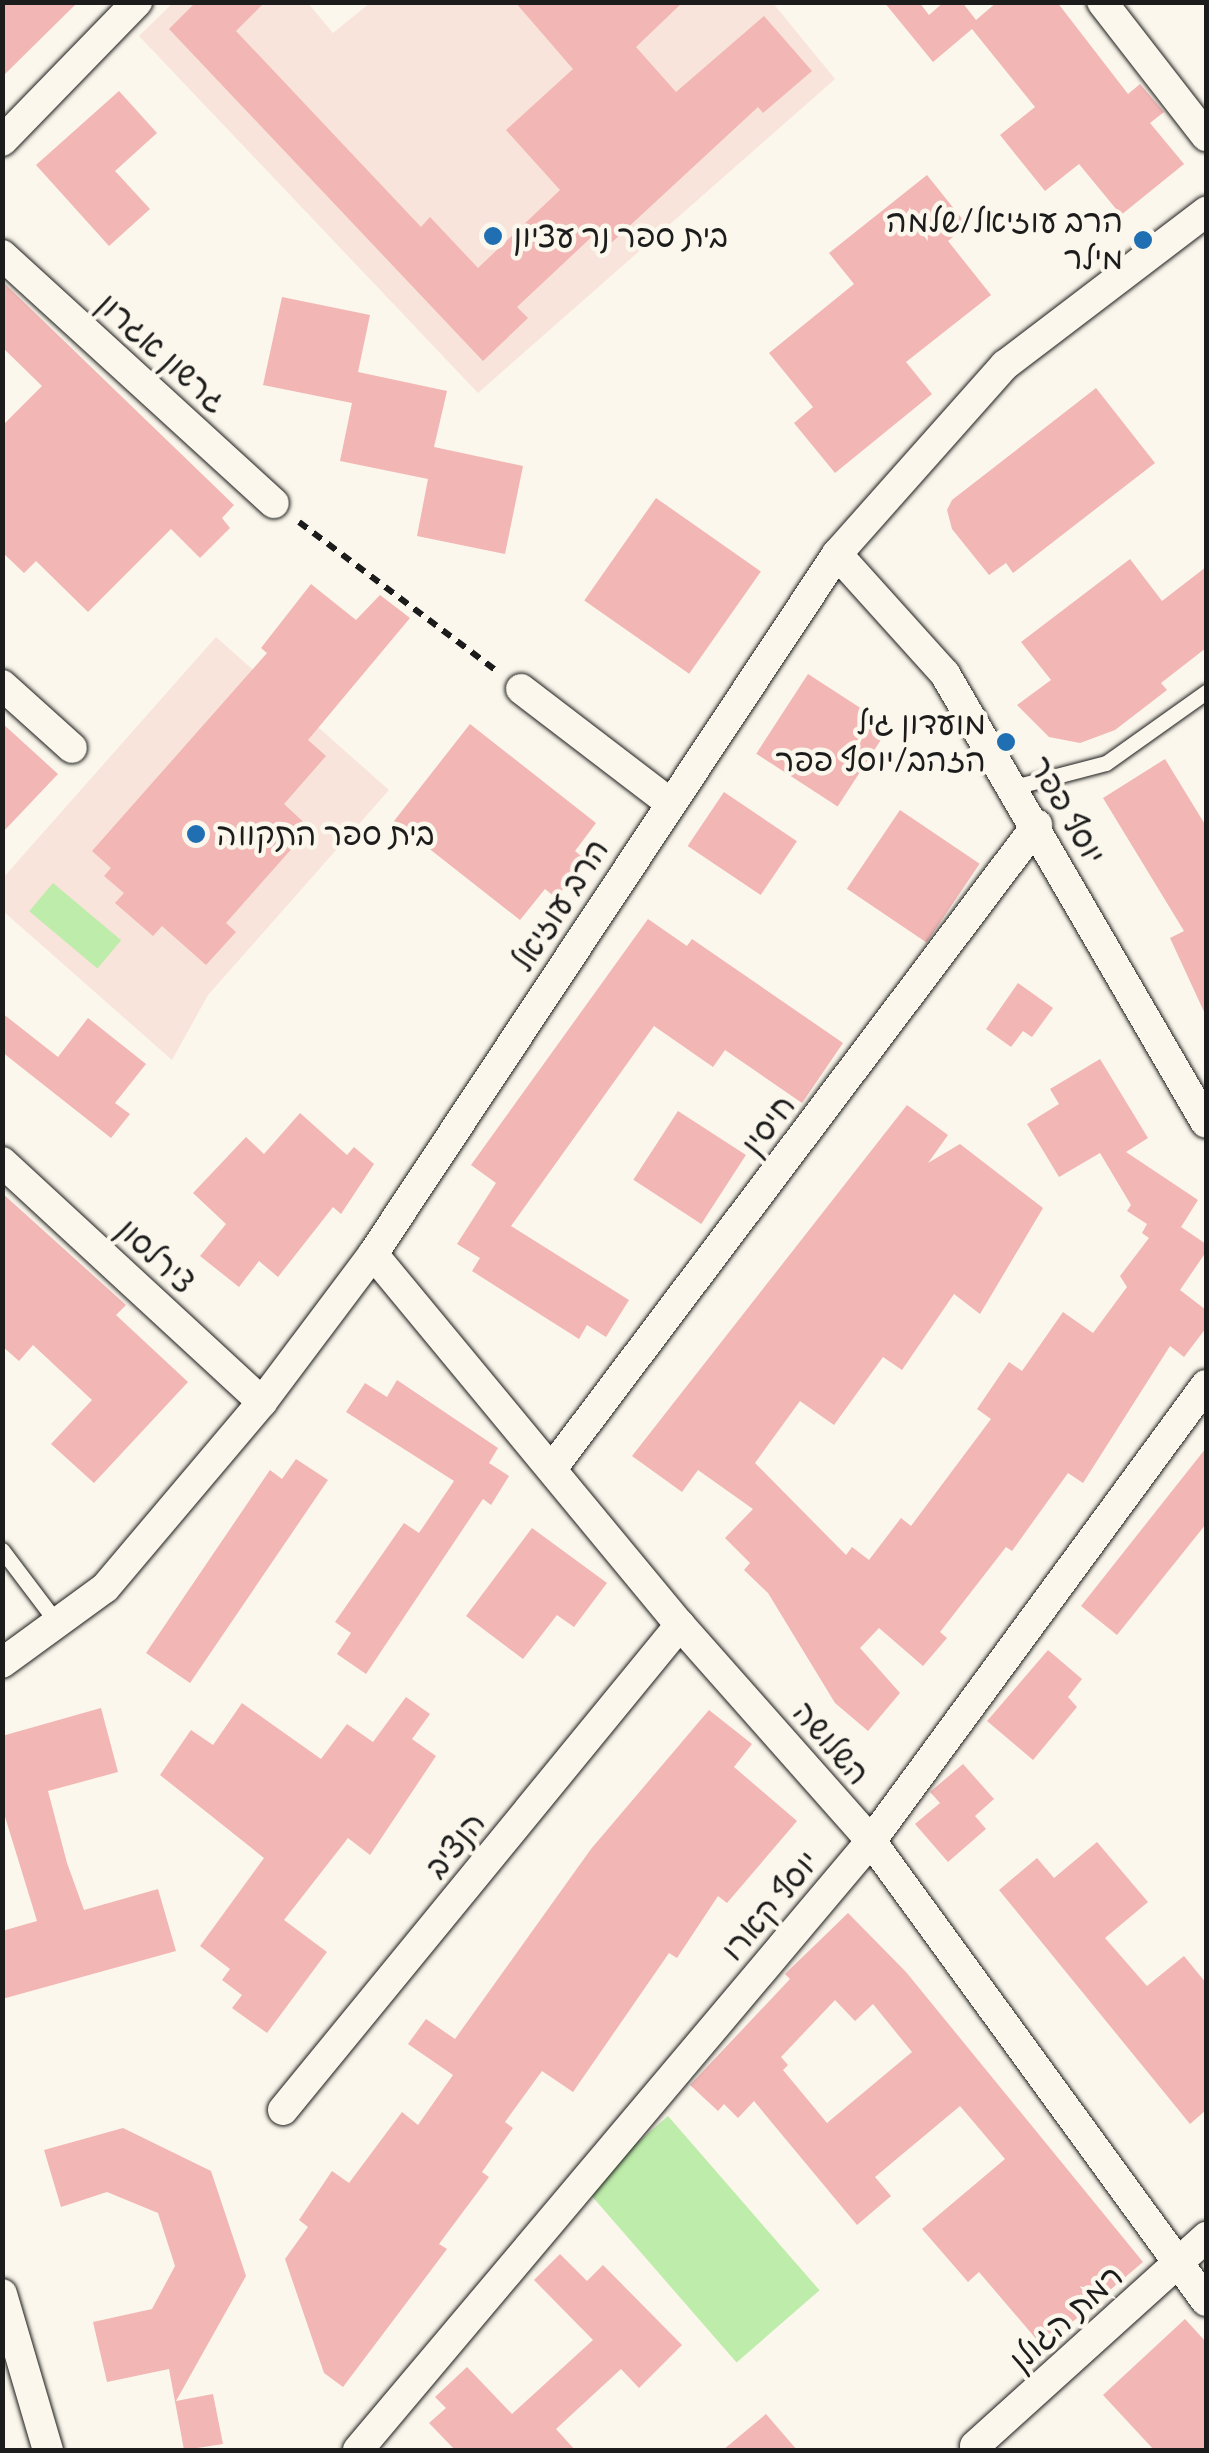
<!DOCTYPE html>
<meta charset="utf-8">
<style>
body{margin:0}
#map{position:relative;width:1209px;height:2453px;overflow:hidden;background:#fbf7ec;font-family:"Patrick Hand","Playpen Sans Hebrew",sans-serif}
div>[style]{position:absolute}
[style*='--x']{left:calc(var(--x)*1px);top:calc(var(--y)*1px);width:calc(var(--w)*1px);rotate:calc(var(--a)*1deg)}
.built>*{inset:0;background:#f8e4db}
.green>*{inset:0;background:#beecaa;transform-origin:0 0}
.building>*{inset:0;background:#f2b6b4;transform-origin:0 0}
.path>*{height:6px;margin-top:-3px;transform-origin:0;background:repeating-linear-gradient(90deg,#1c1c1c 0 10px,transparent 0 18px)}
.roads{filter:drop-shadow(0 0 2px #1c1c1c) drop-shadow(0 0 2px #1c1c1c)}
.lane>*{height:15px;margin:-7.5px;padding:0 7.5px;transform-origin:7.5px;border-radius:7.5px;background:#fbf7ec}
.street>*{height:30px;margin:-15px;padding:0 15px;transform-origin:15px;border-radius:15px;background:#fbf7ec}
.dots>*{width:28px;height:28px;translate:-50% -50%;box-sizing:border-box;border:5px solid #fbf7ec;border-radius:50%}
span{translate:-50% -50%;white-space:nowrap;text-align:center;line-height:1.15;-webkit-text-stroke:9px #fbf7ec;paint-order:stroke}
.poi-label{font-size:32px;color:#1c1c1c}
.right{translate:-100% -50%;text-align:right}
.left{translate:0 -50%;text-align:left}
.street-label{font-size:32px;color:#1c1c1c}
.frame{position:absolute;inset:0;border:5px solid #1c1c1c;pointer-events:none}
</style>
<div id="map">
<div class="built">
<div style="clip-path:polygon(173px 3px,308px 3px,333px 33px,370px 3px,773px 3px,835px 79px,478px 393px,139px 36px)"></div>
<div style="clip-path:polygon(216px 637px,389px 790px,208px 995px,172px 1060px,3px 911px,3px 878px)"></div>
</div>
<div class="green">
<div style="left:53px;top:883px;width:89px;height:37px;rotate:40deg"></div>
<div style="left:668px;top:2116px;width:231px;height:110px;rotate:49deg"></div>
</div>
<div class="building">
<div style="clip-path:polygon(2px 2px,78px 2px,2px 77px)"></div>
<div style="clip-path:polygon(196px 2px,265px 2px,236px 31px,421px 227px,430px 217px,478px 268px,560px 190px,506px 130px,573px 69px,515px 2px,683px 2px,636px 47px,676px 92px,764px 16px,812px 71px,763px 113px,758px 107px,610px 244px,598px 231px,517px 307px,528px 318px,483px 361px,169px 29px)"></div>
<div style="clip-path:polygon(884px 2px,919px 2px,929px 15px,944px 2px,962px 2px,976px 20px,997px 2px,1057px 2px,1128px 94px,1140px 84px,1164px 112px,1150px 123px,1184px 164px,1121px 215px,1079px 164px,1045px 191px,1000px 135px,1035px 107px,972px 29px,933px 62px)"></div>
<div style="clip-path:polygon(119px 91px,157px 133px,115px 171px,150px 209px,109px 246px,36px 165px)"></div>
<div style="clip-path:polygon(927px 175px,967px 225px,948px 241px,991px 295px,906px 362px,932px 394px,835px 473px,794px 423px,813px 407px,769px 353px,854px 284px,829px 253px)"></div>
<div style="clip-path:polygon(2px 281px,234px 505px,222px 518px,230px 528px,200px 558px,171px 529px,88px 612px,36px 561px,24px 573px,2px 552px,2px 426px,42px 386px,2px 347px)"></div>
<div style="clip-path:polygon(282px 297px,370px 315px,358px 372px,447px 391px,434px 447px,523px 466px,505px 554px,417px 536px,428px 479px,340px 461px,352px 403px,263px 385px)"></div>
<div style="clip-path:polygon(1096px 388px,1155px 463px,1013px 573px,1006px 563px,989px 575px,952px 529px,947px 510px,952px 500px)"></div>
<div style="left:656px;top:498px;width:128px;height:125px;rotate:35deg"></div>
<div style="clip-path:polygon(1130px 559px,1162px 601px,1206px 567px,1206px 648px,1161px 683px,1167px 690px,1115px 730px,1080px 743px,1049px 737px,1017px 705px,1051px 680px,1021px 642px)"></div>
<div style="clip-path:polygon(311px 584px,356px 620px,380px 595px,410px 618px,308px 740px,326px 756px,284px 804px,310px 828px,226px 923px,236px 932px,206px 965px,162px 926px,153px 936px,115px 903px,124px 893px,104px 876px,111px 868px,92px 851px,267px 653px,261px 648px)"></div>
<div style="left:808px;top:674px;width:97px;height:95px;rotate:33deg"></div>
<div style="clip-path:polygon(2px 723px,58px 774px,2px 833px)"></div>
<div style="clip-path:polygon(470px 724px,596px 823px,575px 851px,586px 860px,556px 898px,545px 889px,520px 920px,394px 821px)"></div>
<div style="clip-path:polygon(1165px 759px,1206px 826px,1206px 1016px,1170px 938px,1184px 931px,1103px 798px)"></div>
<div style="left:724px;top:792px;width:88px;height:65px;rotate:34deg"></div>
<div style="left:900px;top:810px;width:96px;height:95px;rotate:34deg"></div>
<div style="clip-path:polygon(648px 919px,687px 946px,692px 939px,843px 1043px,802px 1103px,725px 1050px,713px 1067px,654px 1026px,511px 1226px,629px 1300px,606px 1337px,587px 1325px,579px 1339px,472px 1271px,480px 1258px,457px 1244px,496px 1183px,471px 1165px)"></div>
<div style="clip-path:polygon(1018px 983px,1053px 1008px,1032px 1037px,1023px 1031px,1011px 1047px,986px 1029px)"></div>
<div style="clip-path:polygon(2px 1013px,58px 1057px,88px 1018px,146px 1064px,115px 1103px,130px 1114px,111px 1138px,2px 1052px)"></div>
<div style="clip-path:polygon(1100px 1059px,1148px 1138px,1126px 1152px,1198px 1200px,1181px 1227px,1206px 1244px,1206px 1252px,1180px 1290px,1206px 1310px,1206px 1328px,1184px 1357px,1170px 1346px,1083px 1483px,1068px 1473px,1012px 1551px,1006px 1547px,940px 1632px,947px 1638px,923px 1666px,879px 1628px,860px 1648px,900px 1693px,868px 1731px,835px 1703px,768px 1593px,744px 1570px,750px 1563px,725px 1538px,753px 1509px,698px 1470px,682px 1492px,632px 1456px,907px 1105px,948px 1135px,928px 1163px,960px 1144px,1043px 1208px,980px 1314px,954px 1294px,902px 1370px,883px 1357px,834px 1425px,800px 1401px,755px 1463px,846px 1555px,852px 1547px,869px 1560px,901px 1518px,911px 1526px,991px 1419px,977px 1409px,1009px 1362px,1022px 1371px,1063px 1312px,1093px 1333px,1127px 1287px,1120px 1276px,1149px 1238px,1142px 1233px,1147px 1224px,1127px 1211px,1131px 1205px,1100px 1153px,1059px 1177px,1027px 1124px,1059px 1104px,1050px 1089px)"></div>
<div style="left:678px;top:1111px;width:81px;height:82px;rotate:33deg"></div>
<div style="clip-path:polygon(300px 1113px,347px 1155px,354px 1147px,374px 1164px,341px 1214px,333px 1207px,278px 1277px,259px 1261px,239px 1287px,200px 1256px,226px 1224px,193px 1193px,246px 1137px,264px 1154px)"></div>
<div style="clip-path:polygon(2px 1193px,126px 1305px,116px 1315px,188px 1382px,94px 1483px,51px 1444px,92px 1400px,33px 1345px,19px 1361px,2px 1346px)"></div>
<div style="clip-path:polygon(397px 1380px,498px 1448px,489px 1463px,509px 1476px,491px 1505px,483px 1499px,366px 1674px,337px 1654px,351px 1633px,335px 1622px,404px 1523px,419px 1533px,454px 1481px,346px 1412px,365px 1383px,387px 1397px)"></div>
<div style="clip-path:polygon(1206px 1448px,1206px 1524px,1117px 1635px,1081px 1606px)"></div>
<div style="clip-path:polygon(296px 1459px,328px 1480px,190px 1683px,146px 1653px,270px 1470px,282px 1479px)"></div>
<div style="clip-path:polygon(532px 1528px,607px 1583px,574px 1627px,557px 1615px,523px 1659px,466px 1616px)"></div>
<div style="clip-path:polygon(1048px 1650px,1082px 1679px,1068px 1697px,1077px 1707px,1033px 1760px,987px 1721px)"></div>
<div style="clip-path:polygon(406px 1697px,430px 1714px,412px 1739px,436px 1756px,370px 1855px,348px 1838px,284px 1920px,327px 1952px,267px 2033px,232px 2008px,242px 1995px,222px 1980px,230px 1969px,200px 1946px,264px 1858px,160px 1775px,191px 1730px,213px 1745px,242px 1703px,321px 1759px,347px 1724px,373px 1742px)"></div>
<div style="clip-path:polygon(101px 1708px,118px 1772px,48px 1791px,67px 1863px,84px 1910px,158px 1889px,176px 1951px,2px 1999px,2px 1931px,37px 1921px,2px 1807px,2px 1736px)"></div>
<div style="clip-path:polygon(709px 1710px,752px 1744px,734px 1767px,797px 1821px,727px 1903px,718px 1896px,677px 1958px,669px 1953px,573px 2092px,542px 2071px,505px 2122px,513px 2128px,482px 2172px,489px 2177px,439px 2244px,447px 2249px,343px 2387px,324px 2373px,285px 2259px,308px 2227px,299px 2220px,332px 2171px,349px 2183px,402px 2112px,418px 2125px,453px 2075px,408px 2044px,426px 2019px,455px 2039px,591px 1849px)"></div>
<div style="clip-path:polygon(963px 1764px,994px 1799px,975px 1816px,986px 1829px,948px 1862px,915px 1824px,940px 1803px,930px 1792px)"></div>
<div style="clip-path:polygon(1097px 1842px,1148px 1902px,1105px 1938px,1147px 1986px,1184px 1956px,1206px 1983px,1206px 2110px,1190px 2124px,999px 1890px,1037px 1858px,1054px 1878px)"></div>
<div style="clip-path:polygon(evenodd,848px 1913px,906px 1972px,1143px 2262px,1043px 2347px,979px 2272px,968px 2282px,922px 2229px,1005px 2159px,960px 2106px,875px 2177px,891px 2196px,857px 2225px,754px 2101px,738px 2118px,724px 2104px,718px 2111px,690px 2085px,790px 1979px,785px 1974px,848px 1913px,835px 2000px,855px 2021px,873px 2004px,912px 2052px,827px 2123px,783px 2070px,788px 2065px,781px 2057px,835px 2000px)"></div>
<div style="clip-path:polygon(123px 2128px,211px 2171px,246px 2276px,176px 2401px,213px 2394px,223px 2444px,184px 2450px,169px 2369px,107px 2382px,93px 2322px,152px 2309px,175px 2266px,158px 2213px,107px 2192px,61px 2207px,44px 2150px)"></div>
<div style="clip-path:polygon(560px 2254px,587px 2281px,603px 2265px,682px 2345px,639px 2388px,621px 2369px,556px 2429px,575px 2450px,455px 2450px,429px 2423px,446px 2408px,435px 2397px,467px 2367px,512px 2414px,593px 2340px,534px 2280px)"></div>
<div style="clip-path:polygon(1185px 2319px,1206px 2342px,1206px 2450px,1154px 2450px,1103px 2395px)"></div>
<div style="clip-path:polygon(766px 2414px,797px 2450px,723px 2450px)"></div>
</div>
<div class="path">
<div style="--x:299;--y:522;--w:248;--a:37"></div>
</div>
<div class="roads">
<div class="lane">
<div style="--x:1014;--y:787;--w:95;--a:-14.6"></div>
<div style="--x:1106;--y:763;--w:123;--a:-35.4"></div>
<div style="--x:2;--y:1550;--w:93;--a:52.9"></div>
</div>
<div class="street">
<div style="--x:1102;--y:2;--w:170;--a:52.2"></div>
<div style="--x:2;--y:141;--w:194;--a:-45.8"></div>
<div style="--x:2;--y:255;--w:368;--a:42.4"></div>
<div style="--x:837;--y:554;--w:161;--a:48"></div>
<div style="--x:945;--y:674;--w:519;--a:59.83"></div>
<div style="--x:2;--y:685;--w:94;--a:42"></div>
<div style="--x:521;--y:689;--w:186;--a:37.4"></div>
<div style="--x:2;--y:1162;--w:354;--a:42.7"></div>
<div style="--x:373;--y:1254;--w:482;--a:50.4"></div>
<div style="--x:680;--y:1625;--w:288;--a:48.5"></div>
<div style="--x:871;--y:1841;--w:569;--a:53.94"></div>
<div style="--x:554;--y:1466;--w:803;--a:-53"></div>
<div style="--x:2;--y:1663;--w:127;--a:-36.1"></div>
<div style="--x:105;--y:1588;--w:243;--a:-49.8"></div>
<div style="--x:262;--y:1402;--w:185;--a:-53.1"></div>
<div style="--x:373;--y:1254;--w:840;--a:-56.46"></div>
<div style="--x:837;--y:554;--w:253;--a:-48.4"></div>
<div style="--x:1005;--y:365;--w:253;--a:-37.3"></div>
<div style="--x:283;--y:2110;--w:627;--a:-50.7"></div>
<div style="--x:2;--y:2294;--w:163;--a:73.6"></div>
<div style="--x:358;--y:2450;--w:796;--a:-49.89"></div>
<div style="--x:871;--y:1841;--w:566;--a:-53.7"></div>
<div style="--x:980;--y:2450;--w:6;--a:-141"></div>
<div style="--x:975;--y:2446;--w:312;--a:-42.1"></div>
</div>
</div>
<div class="dots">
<div style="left:493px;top:236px;background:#1f6fb2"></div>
<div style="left:1143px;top:240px;background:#1f6fb2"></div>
<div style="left:1006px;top:742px;background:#1f6fb2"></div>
<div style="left:196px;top:834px;background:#1f6fb2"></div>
</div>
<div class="poi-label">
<span class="right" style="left:1123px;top:240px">הרב עוזיאל/שלמה<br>מילר</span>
<span class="left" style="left:513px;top:236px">בית ספר נר עציון</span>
<span class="right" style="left:986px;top:742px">מועדון גיל<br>הזהב/יוסף פפר</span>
<span class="left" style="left:216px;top:834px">בית ספר התקווה</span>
</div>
<div class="street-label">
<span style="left:162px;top:353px;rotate:42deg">גרשון אגרון</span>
<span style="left:1067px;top:810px;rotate:60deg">יוסף פפר</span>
<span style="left:560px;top:905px;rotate:-57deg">הרב עוזיאל</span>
<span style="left:768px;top:1125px;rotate:-53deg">חיסין</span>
<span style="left:156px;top:1256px;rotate:43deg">צירלסון</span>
<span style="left:831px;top:1743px;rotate:49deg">השלושה</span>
<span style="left:455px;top:1845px;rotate:-51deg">הנציב</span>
<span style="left:770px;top:1906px;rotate:-50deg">יוסף קארו</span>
<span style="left:1066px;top:2318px;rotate:-42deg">רמת הגולן</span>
</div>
<div class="frame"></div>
</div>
